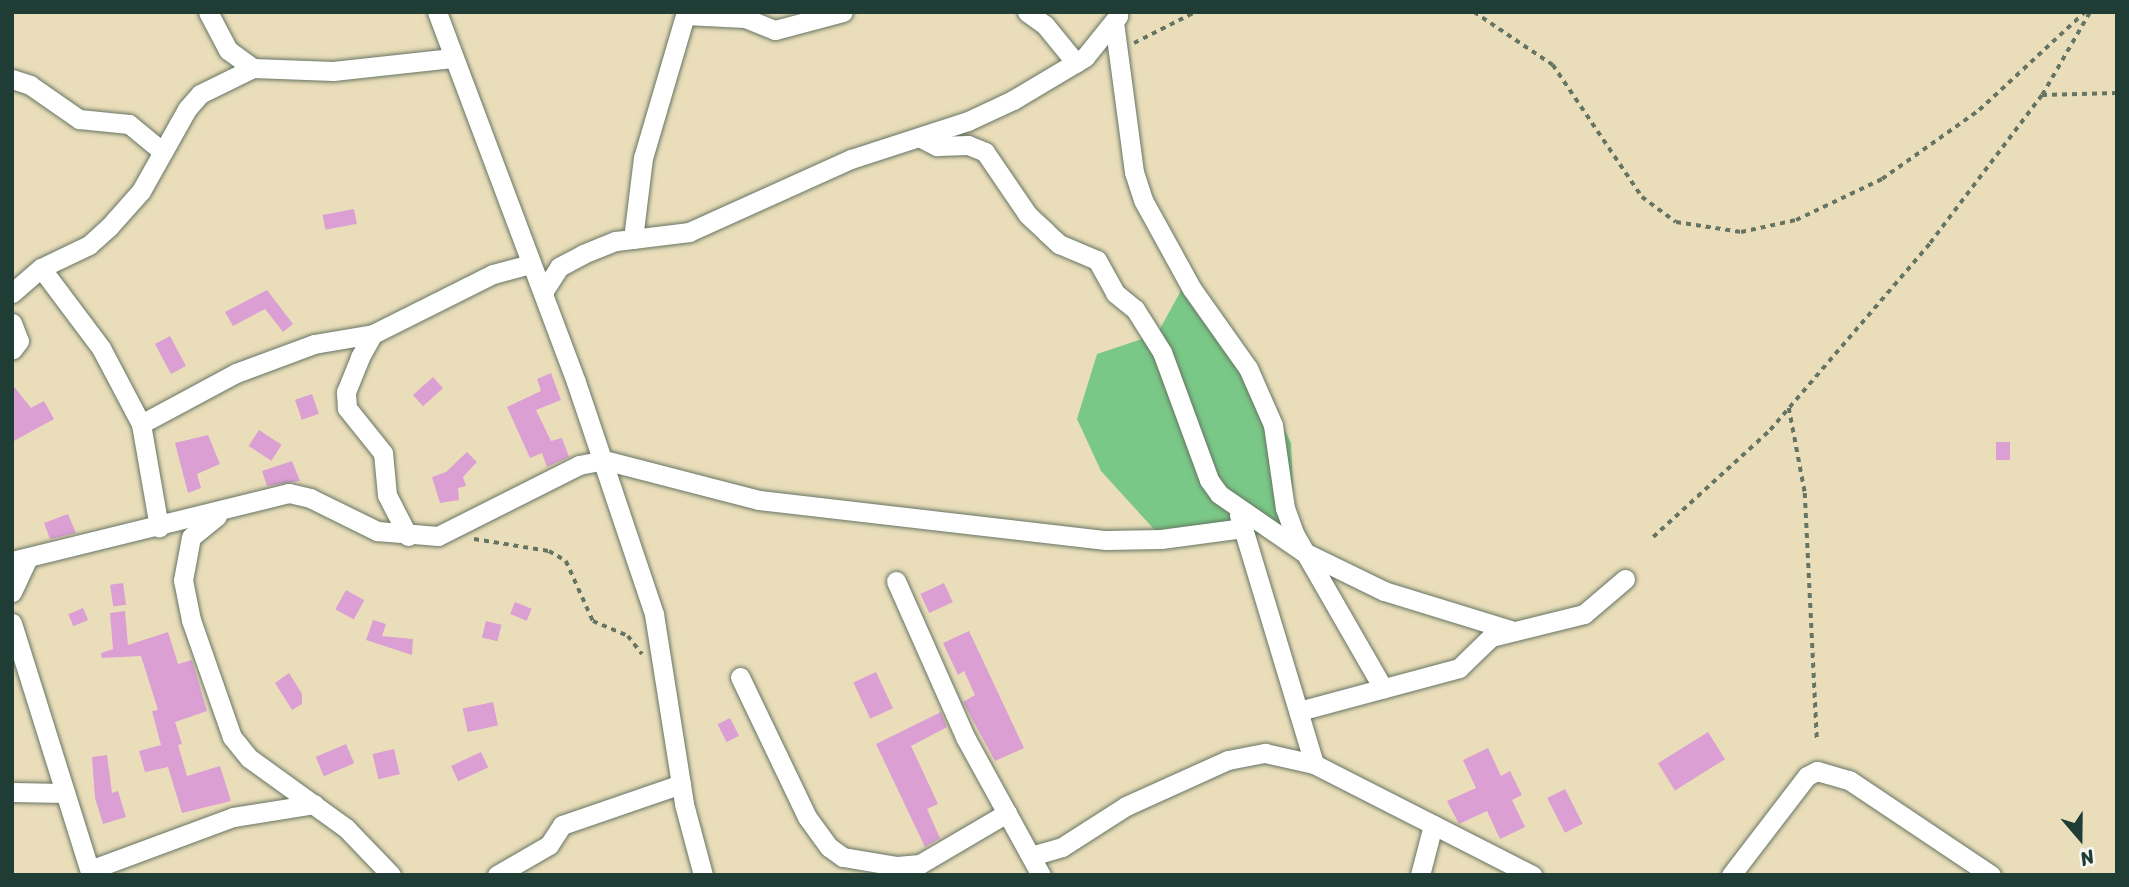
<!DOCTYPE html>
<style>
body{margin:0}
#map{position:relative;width:2129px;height:887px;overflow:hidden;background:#eadeba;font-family:Sriracha,sans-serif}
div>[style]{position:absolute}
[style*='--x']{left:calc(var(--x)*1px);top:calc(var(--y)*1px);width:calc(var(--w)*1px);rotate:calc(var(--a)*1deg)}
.green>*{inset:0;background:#7ac887}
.building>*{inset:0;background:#db9fd4;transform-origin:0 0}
.path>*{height:3.5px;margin-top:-1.75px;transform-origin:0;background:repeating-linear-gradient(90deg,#667563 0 5px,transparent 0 10px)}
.roads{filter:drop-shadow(0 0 2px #667563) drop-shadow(0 0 2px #667563)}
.minor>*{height:19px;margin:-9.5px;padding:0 9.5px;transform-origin:9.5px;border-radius:9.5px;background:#fff}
span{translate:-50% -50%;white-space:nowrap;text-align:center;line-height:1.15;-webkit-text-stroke:6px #f6f6f2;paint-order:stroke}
.frame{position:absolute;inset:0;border:14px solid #1f3d34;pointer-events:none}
.north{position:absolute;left:2045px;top:803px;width:70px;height:70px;-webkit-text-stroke:5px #f6f6f2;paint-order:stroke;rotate:160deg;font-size:19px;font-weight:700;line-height:28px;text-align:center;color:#1f3d34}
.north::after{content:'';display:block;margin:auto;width:24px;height:32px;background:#1f3d34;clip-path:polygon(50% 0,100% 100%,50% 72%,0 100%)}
</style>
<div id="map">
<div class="green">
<div style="clip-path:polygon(1183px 287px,1247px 352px,1291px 443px,1294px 507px,1283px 521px,1250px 539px,1221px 532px,1162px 538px,1101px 471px,1077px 419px,1097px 354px,1157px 334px)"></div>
</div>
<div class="building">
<div style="left:354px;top:209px;width:15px;height:32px;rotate:79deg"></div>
<div style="clip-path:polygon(267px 290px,293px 324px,283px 332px,265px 309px,233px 326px,225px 312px)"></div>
<div style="left:170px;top:336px;width:34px;height:17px;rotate:62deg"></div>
<div style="clip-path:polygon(551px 373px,561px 400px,536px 410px,551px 441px,562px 438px,569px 457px,547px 467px,542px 453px,530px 458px,507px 407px,541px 391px,537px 379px)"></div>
<div style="left:433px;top:377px;width:15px;height:27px;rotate:48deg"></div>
<div style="clip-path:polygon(12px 384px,31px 408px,44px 401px,54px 419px,12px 442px)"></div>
<div style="left:312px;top:394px;width:21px;height:18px;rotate:71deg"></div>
<div style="left:259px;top:430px;width:27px;height:19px;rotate:33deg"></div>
<div style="clip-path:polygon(208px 435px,220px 464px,197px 474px,201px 488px,188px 493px,175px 443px)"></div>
<div style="left:1996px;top:442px;width:14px;height:18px"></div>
<div style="clip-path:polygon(467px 452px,477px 462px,463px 477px,466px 486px,458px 488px,459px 500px,440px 503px,432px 477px,446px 472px)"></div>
<div style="clip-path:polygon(292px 461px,300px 481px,267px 486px,262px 471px)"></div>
<div style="clip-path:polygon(68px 514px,76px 533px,50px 539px,44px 523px)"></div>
<div style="left:123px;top:583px;width:22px;height:13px;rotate:82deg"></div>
<div style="left:944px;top:583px;width:21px;height:26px;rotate:65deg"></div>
<div style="left:346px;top:590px;width:21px;height:22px;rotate:29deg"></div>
<div style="left:515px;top:602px;width:18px;height:13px;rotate:22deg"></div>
<div style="left:83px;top:608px;width:13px;height:16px;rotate:67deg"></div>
<div style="clip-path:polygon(125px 611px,128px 645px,168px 632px,178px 664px,192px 660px,207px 711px,175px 722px,182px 744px,178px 745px,187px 776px,220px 766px,231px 801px,182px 813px,168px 767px,145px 772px,139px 751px,161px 745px,152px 711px,158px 710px,141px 656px,102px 658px,101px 653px,113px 649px,110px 613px)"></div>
<div style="clip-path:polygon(373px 620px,386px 624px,382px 636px,413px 639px,412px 655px,366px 640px)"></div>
<div style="left:486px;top:621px;width:16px;height:17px;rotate:14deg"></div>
<div style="clip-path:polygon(969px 631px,1024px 748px,995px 761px,963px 702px,975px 695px,964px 671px,958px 675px,943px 643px)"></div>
<div style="left:876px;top:672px;width:40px;height:25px;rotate:65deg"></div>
<div style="clip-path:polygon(289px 673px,302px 694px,302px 704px,292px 710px,275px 683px)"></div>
<div style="left:493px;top:702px;width:24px;height:31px;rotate:78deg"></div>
<div style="clip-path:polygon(941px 712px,947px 727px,911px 746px,938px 804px,927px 809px,940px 838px,925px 847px,876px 744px)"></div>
<div style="left:730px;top:718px;width:20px;height:14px;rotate:63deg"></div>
<div style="left:1708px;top:732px;width:32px;height:59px;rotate:58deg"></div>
<div style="left:346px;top:744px;width:21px;height:33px;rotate:67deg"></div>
<div style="clip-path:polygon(1488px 748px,1501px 776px,1510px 771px,1522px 795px,1512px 800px,1525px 827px,1500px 839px,1487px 811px,1459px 824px,1447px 801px,1476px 788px,1463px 760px)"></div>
<div style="left:394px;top:749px;width:26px;height:22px;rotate:77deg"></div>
<div style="left:481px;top:752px;width:17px;height:33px;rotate:65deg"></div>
<div style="clip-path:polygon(107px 755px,112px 793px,118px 791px,126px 817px,103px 824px,95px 798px,92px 757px)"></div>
<div style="left:1565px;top:789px;width:39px;height:20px;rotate:63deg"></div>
</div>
<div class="path">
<div style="--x:1474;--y:12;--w:95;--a:33.9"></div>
<div style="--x:1553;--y:65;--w:159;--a:56"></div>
<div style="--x:1642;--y:197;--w:42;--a:36.3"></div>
<div style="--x:1676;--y:222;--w:66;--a:8.7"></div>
<div style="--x:1741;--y:232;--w:56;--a:-12.3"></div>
<div style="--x:1796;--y:220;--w:95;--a:-25.5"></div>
<div style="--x:1882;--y:179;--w:119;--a:-35.4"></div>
<div style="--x:1979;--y:110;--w:144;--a:-42.8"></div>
<div style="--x:1134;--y:43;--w:68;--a:-26.9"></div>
<div style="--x:2042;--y:95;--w:75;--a:-1.5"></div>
<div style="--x:1789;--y:408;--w:86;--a:79.3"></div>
<div style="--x:1805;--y:493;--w:247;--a:87.2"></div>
<div style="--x:1653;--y:537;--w:159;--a:-42.4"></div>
<div style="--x:1770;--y:430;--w:246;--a:-49.4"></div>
<div style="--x:1930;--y:243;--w:186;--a:-52.9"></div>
<div style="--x:2042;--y:95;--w:96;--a:-60"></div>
<div style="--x:474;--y:539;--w:76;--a:9.1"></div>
<div style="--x:549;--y:551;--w:20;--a:30"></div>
<div style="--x:566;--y:561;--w:66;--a:65.8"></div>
<div style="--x:593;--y:621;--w:38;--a:23"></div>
<div style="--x:628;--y:636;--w:23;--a:52"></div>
</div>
<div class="roads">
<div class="minor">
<div style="--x:208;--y:12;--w:43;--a:62.2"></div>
<div style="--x:228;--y:50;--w:31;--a:36"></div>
<div style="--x:253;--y:68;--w:80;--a:2.1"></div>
<div style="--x:333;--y:71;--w:120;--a:-6.2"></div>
<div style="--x:437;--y:12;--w:395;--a:69.4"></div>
<div style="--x:576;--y:382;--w:245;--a:71.4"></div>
<div style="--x:654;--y:614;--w:192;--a:81"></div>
<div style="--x:684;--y:804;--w:73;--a:75"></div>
<div style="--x:1027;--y:12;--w:22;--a:36"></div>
<div style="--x:1045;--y:25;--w:49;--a:50.8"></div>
<div style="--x:685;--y:15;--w:60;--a:2.9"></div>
<div style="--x:745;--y:18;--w:32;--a:22"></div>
<div style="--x:775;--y:30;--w:70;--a:-14.8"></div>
<div style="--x:1114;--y:22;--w:151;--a:82.4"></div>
<div style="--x:1134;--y:172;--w:29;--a:72"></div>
<div style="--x:1143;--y:200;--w:102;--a:61.2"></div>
<div style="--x:1192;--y:289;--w:97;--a:54.7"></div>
<div style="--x:1248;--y:368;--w:62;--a:66.3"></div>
<div style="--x:1273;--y:425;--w:84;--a:81.8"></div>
<div style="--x:1285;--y:508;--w:29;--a:70"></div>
<div style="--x:1295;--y:535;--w:177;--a:60.1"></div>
<div style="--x:12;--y:79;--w:19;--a:18"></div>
<div style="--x:30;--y:85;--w:60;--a:34.8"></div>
<div style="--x:79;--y:119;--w:50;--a:5.7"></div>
<div style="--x:129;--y:124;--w:44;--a:39.5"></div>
<div style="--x:921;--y:138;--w:18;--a:27"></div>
<div style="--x:937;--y:146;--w:31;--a:-2"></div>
<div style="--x:968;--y:145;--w:18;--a:22"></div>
<div style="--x:985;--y:152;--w:76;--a:55.7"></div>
<div style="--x:1028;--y:215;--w:25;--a:43"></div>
<div style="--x:1046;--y:232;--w:18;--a:43"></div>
<div style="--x:1059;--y:244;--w:41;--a:22.8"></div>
<div style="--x:1097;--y:260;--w:38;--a:61"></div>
<div style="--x:1115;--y:293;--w:26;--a:39"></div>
<div style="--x:1135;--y:309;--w:51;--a:57.9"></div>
<div style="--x:1162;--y:352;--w:136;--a:69.8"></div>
<div style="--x:1209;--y:480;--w:17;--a:54"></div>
<div style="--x:1219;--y:494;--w:101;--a:34.5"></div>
<div style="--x:1302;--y:551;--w:91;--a:26"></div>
<div style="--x:1384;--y:591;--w:136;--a:17.1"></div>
<div style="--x:633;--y:239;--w:82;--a:-83"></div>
<div style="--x:643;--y:158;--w:152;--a:-73.6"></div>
<div style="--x:41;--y:268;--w:100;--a:53.1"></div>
<div style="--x:101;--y:348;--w:86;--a:62.2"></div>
<div style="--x:141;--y:424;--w:105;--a:80.1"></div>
<div style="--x:543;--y:292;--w:30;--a:-57"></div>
<div style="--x:559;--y:267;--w:27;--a:-28"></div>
<div style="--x:583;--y:254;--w:35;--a:-22"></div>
<div style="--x:616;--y:241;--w:74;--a:-7"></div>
<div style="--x:689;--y:232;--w:178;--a:-24.3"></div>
<div style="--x:851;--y:159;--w:123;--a:-18"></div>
<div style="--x:968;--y:121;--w:50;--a:-25"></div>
<div style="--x:1013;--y:100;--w:84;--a:-30.8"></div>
<div style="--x:1085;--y:57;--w:53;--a:-51.2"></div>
<div style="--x:12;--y:293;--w:38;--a:-41"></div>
<div style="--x:41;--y:268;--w:53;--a:-25.6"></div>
<div style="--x:89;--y:245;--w:27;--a:-42"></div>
<div style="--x:109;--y:227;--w:48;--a:-48.4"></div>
<div style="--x:141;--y:191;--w:94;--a:-60.7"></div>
<div style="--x:187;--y:109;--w:20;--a:-49"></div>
<div style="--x:200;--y:94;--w:59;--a:-26.1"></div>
<div style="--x:12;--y:323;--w:19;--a:69"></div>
<div style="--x:19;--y:341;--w:11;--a:128"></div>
<div style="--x:141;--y:424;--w:108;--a:-28.2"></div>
<div style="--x:236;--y:373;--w:83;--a:-20.4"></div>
<div style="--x:314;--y:344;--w:60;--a:-9.6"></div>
<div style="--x:1239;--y:515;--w:260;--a:73.2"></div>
<div style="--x:217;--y:516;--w:33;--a:141"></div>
<div style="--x:191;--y:537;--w:44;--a:100.5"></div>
<div style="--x:183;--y:580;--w:41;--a:78.7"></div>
<div style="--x:191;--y:620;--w:124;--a:70.7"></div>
<div style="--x:232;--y:737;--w:27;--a:51"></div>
<div style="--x:249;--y:758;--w:120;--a:35.8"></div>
<div style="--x:346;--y:828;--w:65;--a:46.2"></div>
<div style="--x:408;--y:536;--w:46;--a:-117.1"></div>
<div style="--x:387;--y:495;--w:42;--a:-95.4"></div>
<div style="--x:383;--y:453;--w:58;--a:-128.7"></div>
<div style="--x:347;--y:408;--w:16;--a:-94"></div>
<div style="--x:346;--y:392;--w:38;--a:-68"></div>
<div style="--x:360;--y:357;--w:26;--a:-61"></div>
<div style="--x:373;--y:334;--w:134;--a:-26.6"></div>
<div style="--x:493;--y:274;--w:38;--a:-15"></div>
<div style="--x:12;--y:561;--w:285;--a:-13.8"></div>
<div style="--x:289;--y:493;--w:22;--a:13"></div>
<div style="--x:310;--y:498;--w:75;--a:26.2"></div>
<div style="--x:377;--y:531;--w:61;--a:4.7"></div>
<div style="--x:438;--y:536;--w:158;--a:-26.7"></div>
<div style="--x:579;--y:465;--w:25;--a:-11"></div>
<div style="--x:604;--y:460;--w:160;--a:14.5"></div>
<div style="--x:759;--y:500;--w:349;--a:6.6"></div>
<div style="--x:1106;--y:540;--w:55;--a:-1"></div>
<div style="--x:1161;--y:539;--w:83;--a:-7.6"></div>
<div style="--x:896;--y:581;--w:171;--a:66.1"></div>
<div style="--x:965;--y:737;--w:158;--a:61.2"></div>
<div style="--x:12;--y:592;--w:35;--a:-65"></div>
<div style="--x:12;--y:623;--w:264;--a:72.6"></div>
<div style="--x:740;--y:677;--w:155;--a:64.4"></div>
<div style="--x:807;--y:817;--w:37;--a:54"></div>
<div style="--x:829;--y:847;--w:17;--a:36"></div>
<div style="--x:843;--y:857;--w:55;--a:9.5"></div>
<div style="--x:897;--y:866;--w:23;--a:-5"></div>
<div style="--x:920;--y:864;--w:101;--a:-30.4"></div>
<div style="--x:1299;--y:711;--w:166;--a:-15"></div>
<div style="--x:1459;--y:668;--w:45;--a:-44.1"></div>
<div style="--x:1491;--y:637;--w:96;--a:-13.9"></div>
<div style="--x:1584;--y:614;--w:54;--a:-40.5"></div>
<div style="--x:12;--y:792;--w:53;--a:1.1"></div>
<div style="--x:1031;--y:856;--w:32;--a:-16"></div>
<div style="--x:1062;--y:847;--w:76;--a:-32.6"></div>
<div style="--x:1126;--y:806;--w:112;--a:-24.3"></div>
<div style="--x:1228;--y:760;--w:38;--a:-11"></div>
<div style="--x:1265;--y:753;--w:50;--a:12.7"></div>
<div style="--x:1314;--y:764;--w:245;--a:27"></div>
<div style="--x:90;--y:870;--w:153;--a:-20.3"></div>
<div style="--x:233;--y:817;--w:82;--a:-9.1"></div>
<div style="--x:497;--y:875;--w:60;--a:-30"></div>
<div style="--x:549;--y:845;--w:24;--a:-57"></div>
<div style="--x:562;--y:825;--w:126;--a:-19"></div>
<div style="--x:1420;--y:875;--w:52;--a:-75.4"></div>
<div style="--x:1731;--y:875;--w:125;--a:-52.5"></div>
<div style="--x:1807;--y:776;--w:11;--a:-27"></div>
<div style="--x:1817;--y:771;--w:33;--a:16"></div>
<div style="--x:1849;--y:780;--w:171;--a:33.8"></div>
</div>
</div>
<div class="frame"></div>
<div class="north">N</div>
</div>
